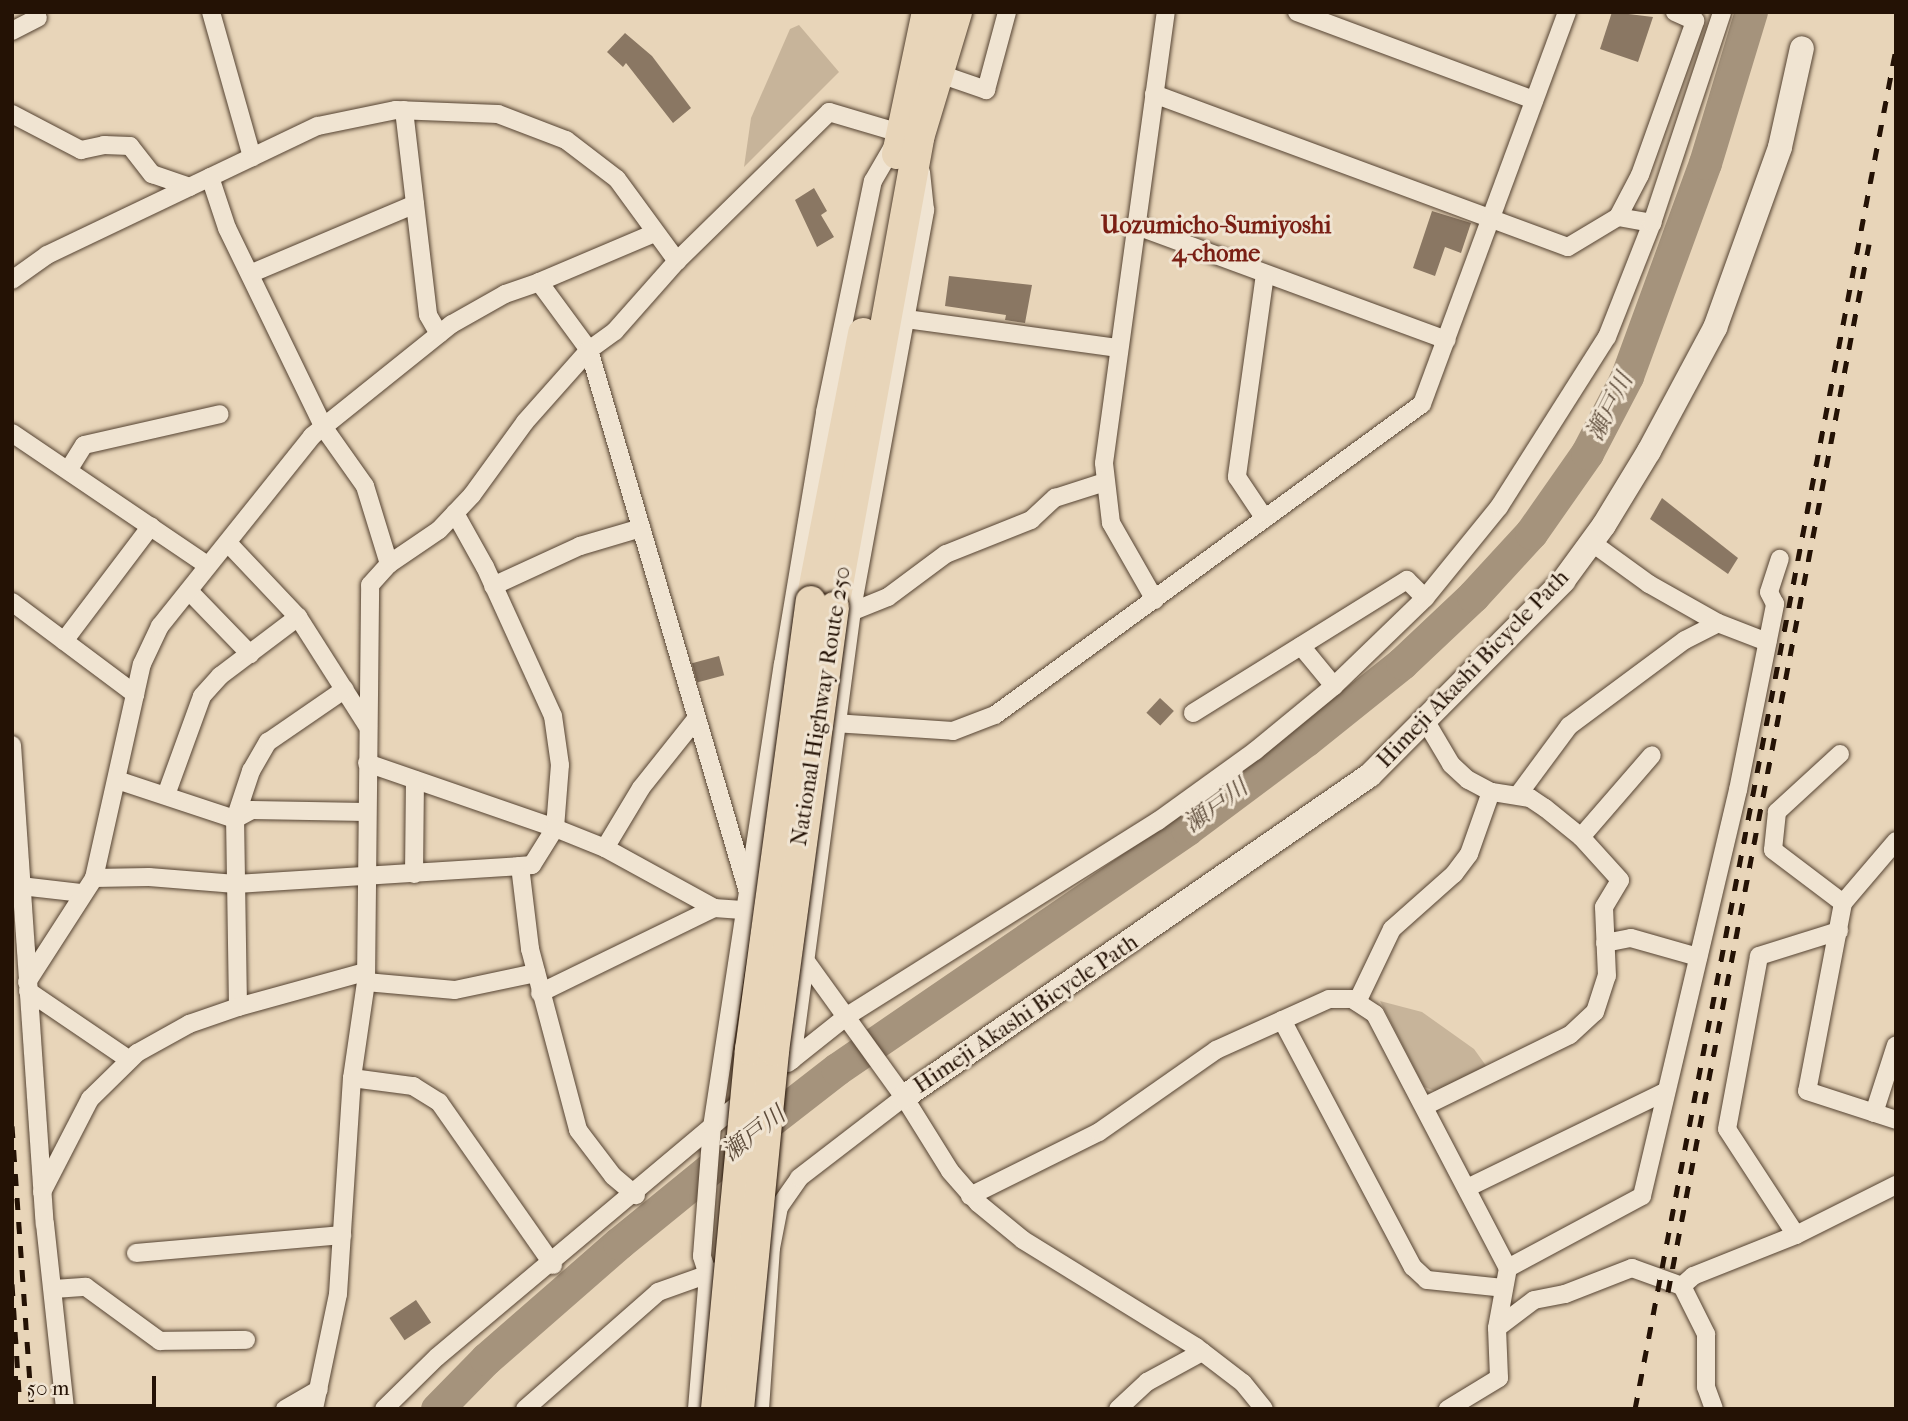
<!DOCTYPE html>
<meta charset="utf-8">
<style>
body{margin:0}
#map{position:relative;width:1908px;height:1421px;overflow:hidden;background:#e8d5b9;font-family:"IM FELL French Canon","Noto Serif JP",serif}
div>[style]{position:absolute}
[style*='--x']{left:calc(var(--x)*1px);top:calc(var(--y)*1px);width:calc(var(--w)*1px);rotate:calc(var(--a)*1deg)}
.green>*{inset:0;background:#c7b49a}
.river>*{height:33px;margin:-16.5px;padding:0 16.5px;transform-origin:16.5px;border-radius:16.5px;background:#a5937c}
.building>*{inset:0;background:#8a7763;transform-origin:0 0}
.roads{filter:drop-shadow(0 0 2px #554332) drop-shadow(0 0 2px #554332)}
.minor>*{height:18px;margin:-9px;padding:0 9px;transform-origin:9px;border-radius:9px;background:#f0e4d2}
.secondary>*{height:24px;margin:-12px;padding:0 12px;transform-origin:12px;border-radius:12px;background:#f0e4d2}
.trunk>*{height:30px;margin:-15px;padding:0 15px;transform-origin:15px;border-radius:15px;background:#e8d5b9}
.rail>*{height:5px;margin-top:-2.5px;transform-origin:0;background:repeating-linear-gradient(90deg,#241205 0 12px,transparent 0 24px)}
.bridges{filter:drop-shadow(0 0 2px #241205) drop-shadow(0 0 2px #241205)}
.trunk-bridge>*{height:30px;margin:-15px;padding:0 15px;transform-origin:15px;border-radius:15px;background:#e8d5b9}
span{translate:-50% -50%;white-space:nowrap;text-align:center;line-height:1.15;-webkit-text-stroke:6px #f0e4d2;paint-order:stroke}
.street-label{font-size:23px;color:#241205}
.neighbourhood-label{font-size:24px;color:#7a1f14;font-weight:700}
.water-label{font-size:24px;color:#5e4c3b;font-style:italic}
.frame{position:absolute;inset:0;border:14px solid #241205;pointer-events:none}
.scale{position:absolute;left:14px;top:1376px;width:142px;height:32px;box-sizing:border-box;border:4px solid #241205;border-top:0;padding-left:9px;font-size:21px;line-height:24px;white-space:nowrap;color:#241205;-webkit-text-stroke:5px #f0e4d2;paint-order:stroke}
</style>
<div id="map">
<div class="green">
<div style="clip-path:polygon(799px 25px,839px 72px,744px 167px,751px 118px,790px 29px)"></div>
<div style="clip-path:polygon(1380px 1001px,1422px 1012px,1474px 1049px,1487px 1067px,1438px 1092px,1424px 1087px)"></div>
</div>
<div class="river">
<div style="--x:437;--y:1409;--w:70;--a:-45.6"></div>
<div style="--x:486;--y:1359;--w:176;--a:-41.1"></div>
<div style="--x:619;--y:1243;--w:154;--a:-39.2"></div>
<div style="--x:738;--y:1146;--w:125;--a:-37.9"></div>
<div style="--x:837;--y:1069;--w:424;--a:-34.4"></div>
<div style="--x:1187;--y:829;--w:149;--a:-36.8"></div>
<div style="--x:1306;--y:740;--w:123;--a:-38.7"></div>
<div style="--x:1402;--y:663;--w:98;--a:-43.3"></div>
<div style="--x:1473;--y:596;--w:86;--a:-47.4"></div>
<div style="--x:1531;--y:533;--w:98;--a:-55"></div>
<div style="--x:1587;--y:453;--w:87;--a:-62.5"></div>
<div style="--x:1627;--y:376;--w:227;--a:-69.9"></div>
<div style="--x:1705;--y:163;--w:158;--a:-73.1"></div>
</div>
<div class="building">
<div style="clip-path:polygon(1612px 12px,1653px 17px,1638px 62px,1600px 49px)"></div>
<div style="clip-path:polygon(625px 33px,652px 56px,691px 108px,673px 123px,626px 63px,623px 67px,607px 52px)"></div>
<div style="clip-path:polygon(814px 188px,827px 211px,821px 215px,834px 237px,817px 247px,795px 200px)"></div>
<div style="clip-path:polygon(1432px 211px,1471px 223px,1461px 253px,1445px 247px,1435px 276px,1413px 268px)"></div>
<div style="clip-path:polygon(949px 276px,1032px 285px,1025px 323px,1005px 320px,1006px 315px,945px 306px)"></div>
<div style="clip-path:polygon(1662px 498px,1738px 558px,1728px 574px,1650px 519px)"></div>
<div style="left:719px;top:656px;width:20px;height:28px;rotate:75deg"></div>
<div style="left:1160px;top:698px;width:19px;height:20px;rotate:43deg"></div>
<div style="left:416px;top:1300px;width:27px;height:32px;rotate:56deg"></div>
</div>
<div class="roads">
<div class="minor">
<div style="--x:211;--y:12;--w:151;--a:74.2"></div>
<div style="--x:1297;--y:12;--w:253;--a:20.4"></div>
<div style="--x:12;--y:31;--w:29;--a:-27"></div>
<div style="--x:940;--y:74;--w:49;--a:19.2"></div>
<div style="--x:986;--y:90;--w:81;--a:-74.9"></div>
<div style="--x:1154;--y:94;--w:441;--a:20.3"></div>
<div style="--x:1568;--y:247;--w:58;--a:-31"></div>
<div style="--x:1618;--y:217;--w:47;--a:-62.4"></div>
<div style="--x:1640;--y:175;--w:164;--a:-70.3"></div>
<div style="--x:1695;--y:21;--w:22;--a:-156"></div>
<div style="--x:404;--y:110;--w:206;--a:83.3"></div>
<div style="--x:428;--y:315;--w:22;--a:60"></div>
<div style="--x:12;--y:114;--w:78;--a:27.6"></div>
<div style="--x:81;--y:150;--w:24;--a:-12"></div>
<div style="--x:104;--y:145;--w:26;--a:2"></div>
<div style="--x:130;--y:146;--w:36;--a:52"></div>
<div style="--x:152;--y:174;--w:40;--a:18.9"></div>
<div style="--x:210;--y:177;--w:54;--a:71.6"></div>
<div style="--x:227;--y:228;--w:222;--a:64.1"></div>
<div style="--x:324;--y:428;--w:71;--a:54.7"></div>
<div style="--x:365;--y:486;--w:82;--a:72.9"></div>
<div style="--x:1618;--y:217;--w:35;--a:10"></div>
<div style="--x:1134;--y:225;--w:333;--a:20.2"></div>
<div style="--x:252;--y:273;--w:177;--a:-22.9"></div>
<div style="--x:1265;--y:274;--w:205;--a:97.9"></div>
<div style="--x:1237;--y:477;--w:50;--a:56.3"></div>
<div style="--x:12;--y:280;--w:43;--a:-35.5"></div>
<div style="--x:47;--y:255;--w:300;--a:-25.5"></div>
<div style="--x:318;--y:126;--w:80;--a:-11.6"></div>
<div style="--x:396;--y:110;--w:102;--a:2.2"></div>
<div style="--x:498;--y:114;--w:73;--a:20.9"></div>
<div style="--x:566;--y:140;--w:64;--a:37.4"></div>
<div style="--x:617;--y:179;--w:102;--a:53.8"></div>
<div style="--x:539;--y:282;--w:123;--a:-23"></div>
<div style="--x:906;--y:319;--w:215;--a:7.8"></div>
<div style="--x:12;--y:433;--w:235;--a:34.1"></div>
<div style="--x:69;--y:469;--w:28;--a:-58"></div>
<div style="--x:84;--y:445;--w:139;--a:-12.8"></div>
<div style="--x:1591;--y:542;--w:72;--a:35.9"></div>
<div style="--x:1649;--y:584;--w:79;--a:29.5"></div>
<div style="--x:1718;--y:623;--w:53;--a:21.2"></div>
<div style="--x:228;--y:543;--w:102;--a:46.6"></div>
<div style="--x:298;--y:617;--w:130;--a:57.5"></div>
<div style="--x:493;--y:586;--w:96;--a:-24.7"></div>
<div style="--x:580;--y:546;--w:64;--a:-16.4"></div>
<div style="--x:189;--y:591;--w:88;--a:45.9"></div>
<div style="--x:1155;--y:600;--w:89;--a:-119.7"></div>
<div style="--x:1111;--y:523;--w:60;--a:-96.7"></div>
<div style="--x:1104;--y:463;--w:455;--a:-82.2"></div>
<div style="--x:12;--y:602;--w:154;--a:36.8"></div>
<div style="--x:846;--y:614;--w:45;--a:-22"></div>
<div style="--x:888;--y:597;--w:72;--a:-36.6"></div>
<div style="--x:946;--y:554;--w:92;--a:-21.8"></div>
<div style="--x:1031;--y:520;--w:33;--a:-43"></div>
<div style="--x:1055;--y:498;--w:52;--a:-17.7"></div>
<div style="--x:64;--y:641;--w:144;--a:-52.9"></div>
<div style="--x:1301;--y:646;--w:52;--a:50.5"></div>
<div style="--x:1193;--y:713;--w:252;--a:-31.9"></div>
<div style="--x:1407;--y:580;--w:25;--a:45"></div>
<div style="--x:834;--y:723;--w:119;--a:3.8"></div>
<div style="--x:953;--y:731;--w:45;--a:-20.9"></div>
<div style="--x:995;--y:715;--w:528;--a:-36.07"></div>
<div style="--x:1422;--y:404;--w:418;--a:-69.7"></div>
<div style="--x:12;--y:745;--w:480;--a:86.1"></div>
<div style="--x:45;--y:1224;--w:186;--a:83.8"></div>
<div style="--x:1840;--y:754;--w:86;--a:137.4"></div>
<div style="--x:1777;--y:812;--w:38;--a:96"></div>
<div style="--x:1773;--y:850;--w:88;--a:37.1"></div>
<div style="--x:367;--y:763;--w:199;--a:19.1"></div>
<div style="--x:555;--y:828;--w:63;--a:-85.5"></div>
<div style="--x:560;--y:765;--w:49;--a:-98.1"></div>
<div style="--x:553;--y:716;--w:164;--a:-114.5"></div>
<div style="--x:485;--y:567;--w:62;--a:-119.1"></div>
<div style="--x:117;--y:780;--w:124;--a:18.3"></div>
<div style="--x:235;--y:819;--w:19;--a:-28"></div>
<div style="--x:252;--y:810;--w:114;--a:1"></div>
<div style="--x:166;--y:795;--w:105;--a:-70"></div>
<div style="--x:202;--y:696;--w:27;--a:-48"></div>
<div style="--x:220;--y:676;--w:98;--a:-37.1"></div>
<div style="--x:1518;--y:795;--w:86;--a:-53.5"></div>
<div style="--x:1569;--y:726;--w:144;--a:-36.6"></div>
<div style="--x:1685;--y:640;--w:37;--a:-27"></div>
<div style="--x:1581;--y:837;--w:108;--a:-49.1"></div>
<div style="--x:1896;--y:841;--w:82;--a:130.5"></div>
<div style="--x:1843;--y:903;--w:191;--a:100.8"></div>
<div style="--x:1807;--y:1091;--w:94;--a:18"></div>
<div style="--x:605;--y:848;--w:70;--a:-59"></div>
<div style="--x:641;--y:788;--w:88;--a:-51.4"></div>
<div style="--x:520;--y:866;--w:84;--a:83.1"></div>
<div style="--x:530;--y:949;--w:187;--a:75.1"></div>
<div style="--x:578;--y:1130;--w:58;--a:52.7"></div>
<div style="--x:613;--y:1176;--w:30;--a:40"></div>
<div style="--x:414;--y:874;--w:94;--a:-89.4"></div>
<div style="--x:94;--y:878;--w:55;--a:-1"></div>
<div style="--x:149;--y:877;--w:87;--a:4.6"></div>
<div style="--x:236;--y:884;--w:285;--a:-3.6"></div>
<div style="--x:520;--y:866;--w:12;--a:-5"></div>
<div style="--x:532;--y:865;--w:44;--a:-58.1"></div>
<div style="--x:555;--y:828;--w:54;--a:21.8"></div>
<div style="--x:605;--y:848;--w:124;--a:28.8"></div>
<div style="--x:714;--y:908;--w:32;--a:4"></div>
<div style="--x:12;--y:885;--w:69;--a:6.6"></div>
<div style="--x:1605;--y:943;--w:26;--a:-11"></div>
<div style="--x:1631;--y:938;--w:70;--a:15.8"></div>
<div style="--x:800;--y:953;--w:178;--a:54.2"></div>
<div style="--x:904;--y:1097;--w:87;--a:58.1"></div>
<div style="--x:950;--y:1171;--w:43;--a:48.8"></div>
<div style="--x:978;--y:1203;--w:58;--a:39.4"></div>
<div style="--x:1023;--y:1240;--w:203;--a:31.7"></div>
<div style="--x:1196;--y:1347;--w:59;--a:37.5"></div>
<div style="--x:1243;--y:1383;--w:33;--a:51"></div>
<div style="--x:27;--y:982;--w:124;--a:-57.2"></div>
<div style="--x:94;--y:878;--w:219;--a:-77.4"></div>
<div style="--x:142;--y:664;--w:42;--a:-64.7"></div>
<div style="--x:160;--y:626;--w:243;--a:-51.3"></div>
<div style="--x:312;--y:436;--w:179;--a:-38.7"></div>
<div style="--x:452;--y:324;--w:61;--a:-29.5"></div>
<div style="--x:505;--y:294;--w:36;--a:-19"></div>
<div style="--x:539;--y:282;--w:84;--a:53.7"></div>
<div style="--x:589;--y:350;--w:565;--a:73.65"></div>
<div style="--x:748;--y:892;--w:31;--a:45"></div>
<div style="--x:366;--y:982;--w:89;--a:5.1"></div>
<div style="--x:455;--y:990;--w:83;--a:-11.9"></div>
<div style="--x:28;--y:991;--w:121;--a:34.2"></div>
<div style="--x:540;--y:993;--w:194;--a:-26"></div>
<div style="--x:1357;--y:1002;--w:81;--a:-64.4"></div>
<div style="--x:1392;--y:929;--w:83;--a:-41.6"></div>
<div style="--x:1454;--y:874;--w:25;--a:-53"></div>
<div style="--x:1469;--y:854;--w:66;--a:-70.5"></div>
<div style="--x:238;--y:1007;--w:188;--a:-90.9"></div>
<div style="--x:235;--y:819;--w:51;--a:-71.6"></div>
<div style="--x:251;--y:771;--w:34;--a:-60"></div>
<div style="--x:268;--y:742;--w:93;--a:-34.5"></div>
<div style="--x:1282;--y:1020;--w:280;--a:62.1"></div>
<div style="--x:1413;--y:1267;--w:19;--a:43"></div>
<div style="--x:1427;--y:1280;--w:77;--a:5.9"></div>
<div style="--x:792;--y:1060;--w:455;--a:-82.4"></div>
<div style="--x:852;--y:609;--w:406;--a:-79.6"></div>
<div style="--x:925;--y:210;--w:38;--a:-96"></div>
<div style="--x:788;--y:1063;--w:75;--a:-38.5"></div>
<div style="--x:847;--y:1016;--w:367;--a:-32.1"></div>
<div style="--x:1158;--y:821;--w:120;--a:-35.8"></div>
<div style="--x:1255;--y:751;--w:102;--a:-39.4"></div>
<div style="--x:1334;--y:686;--w:127;--a:-44"></div>
<div style="--x:1425;--y:598;--w:117;--a:-50.9"></div>
<div style="--x:1499;--y:507;--w:201;--a:-57.6"></div>
<div style="--x:1607;--y:337;--w:123;--a:-68.5"></div>
<div style="--x:1652;--y:223;--w:222;--a:-71.6"></div>
<div style="--x:352;--y:1078;--w:62;--a:7.5"></div>
<div style="--x:413;--y:1086;--w:31;--a:32"></div>
<div style="--x:439;--y:1102;--w:199;--a:55"></div>
<div style="--x:1425;--y:1106;--w:161;--a:-26.1"></div>
<div style="--x:1570;--y:1035;--w:34;--a:-43"></div>
<div style="--x:1595;--y:1012;--w:38;--a:-72"></div>
<div style="--x:1607;--y:976;--w:69;--a:-92.5"></div>
<div style="--x:1604;--y:907;--w:31;--a:-59"></div>
<div style="--x:1620;--y:880;--w:58;--a:-132.2"></div>
<div style="--x:1581;--y:837;--w:46;--a:-141.1"></div>
<div style="--x:1545;--y:808;--w:18;--a:-146"></div>
<div style="--x:1530;--y:798;--w:39;--a:-171"></div>
<div style="--x:1491;--y:792;--w:26;--a:-152"></div>
<div style="--x:1468;--y:780;--w:23;--a:-137"></div>
<div style="--x:1451;--y:764;--w:51;--a:-120.6"></div>
<div style="--x:1874;--y:1113;--w:71;--a:-72.1"></div>
<div style="--x:1467;--y:1188;--w:220;--a:-25.9"></div>
<div style="--x:42;--y:1192;--w:105;--a:-62.7"></div>
<div style="--x:90;--y:1099;--w:66;--a:-44.4"></div>
<div style="--x:137;--y:1053;--w:60;--a:-29.1"></div>
<div style="--x:189;--y:1024;--w:52;--a:-19.1"></div>
<div style="--x:238;--y:1007;--w:132;--a:-15.4"></div>
<div style="--x:970;--y:1196;--w:144;--a:-26.4"></div>
<div style="--x:1099;--y:1132;--w:143;--a:-35"></div>
<div style="--x:1216;--y:1050;--w:124;--a:-24.3"></div>
<div style="--x:1329;--y:999;--w:23;--a:0"></div>
<div style="--x:1352;--y:999;--w:27;--a:33"></div>
<div style="--x:1375;--y:1014;--w:287;--a:62.4"></div>
<div style="--x:1508;--y:1268;--w:61;--a:100.4"></div>
<div style="--x:1497;--y:1328;--w:50;--a:87.7"></div>
<div style="--x:1499;--y:1378;--w:60;--a:148.7"></div>
<div style="--x:1796;--y:1235;--w:126;--a:-123.1"></div>
<div style="--x:1727;--y:1129;--w:176;--a:-79.5"></div>
<div style="--x:1759;--y:956;--w:84;--a:-17.4"></div>
<div style="--x:136;--y:1253;--w:207;--a:-5"></div>
<div style="--x:1508;--y:1268;--w:152;--a:-28.2"></div>
<div style="--x:1642;--y:1196;--w:417;--a:-76.7"></div>
<div style="--x:1738;--y:790;--w:190;--a:-78.7"></div>
<div style="--x:1775;--y:604;--w:13;--a:-117"></div>
<div style="--x:1769;--y:592;--w:35;--a:-72"></div>
<div style="--x:1682;--y:1286;--w:54;--a:63.4"></div>
<div style="--x:1706;--y:1334;--w:53;--a:90"></div>
<div style="--x:1706;--y:1387;--w:23;--a:70"></div>
<div style="--x:54;--y:1289;--w:32;--a:-4"></div>
<div style="--x:86;--y:1287;--w:92;--a:36.1"></div>
<div style="--x:160;--y:1341;--w:86;--a:-0.7"></div>
<div style="--x:1497;--y:1328;--w:46;--a:-37.1"></div>
<div style="--x:1534;--y:1300;--w:32;--a:-11"></div>
<div style="--x:1565;--y:1294;--w:72;--a:-21.2"></div>
<div style="--x:1632;--y:1268;--w:53;--a:19.8"></div>
<div style="--x:1682;--y:1286;--w:15;--a:-42"></div>
<div style="--x:1693;--y:1276;--w:111;--a:-21.7"></div>
<div style="--x:1796;--y:1235;--w:112;--a:-26.6"></div>
<div style="--x:285;--y:1409;--w:39;--a:-30"></div>
<div style="--x:314;--y:1409;--w:117;--a:-78.2"></div>
<div style="--x:338;--y:1294;--w:216;--a:-86.3"></div>
<div style="--x:352;--y:1078;--w:97;--a:-81.7"></div>
<div style="--x:366;--y:982;--w:397;--a:-89.4"></div>
<div style="--x:370;--y:585;--w:28;--a:-48"></div>
<div style="--x:389;--y:564;--w:60;--a:-34.2"></div>
<div style="--x:439;--y:530;--w:48;--a:-46.7"></div>
<div style="--x:472;--y:495;--w:90;--a:-54"></div>
<div style="--x:525;--y:422;--w:96;--a:-48.4"></div>
<div style="--x:589;--y:350;--w:32;--a:-36"></div>
<div style="--x:615;--y:331;--w:94;--a:-48.5"></div>
<div style="--x:677;--y:261;--w:213;--a:-44.4"></div>
<div style="--x:829;--y:112;--w:84;--a:16.5"></div>
<div style="--x:384;--y:1409;--w:74;--a:-44.5"></div>
<div style="--x:437;--y:1357;--w:402;--a:-40"></div>
<div style="--x:525;--y:1409;--w:177;--a:-41.3"></div>
<div style="--x:658;--y:1292;--w:63;--a:-19.6"></div>
<div style="--x:697;--y:1409;--w:134;--a:-85.3"></div>
<div style="--x:708;--y:1275;--w:20;--a:-108"></div>
<div style="--x:702;--y:1256;--w:129;--a:-85.6"></div>
<div style="--x:712;--y:1127;--w:468;--a:-81.3"></div>
<div style="--x:783;--y:664;--w:255;--a:-80.5"></div>
<div style="--x:825;--y:412;--w:236;--a:-78.3"></div>
<div style="--x:873;--y:181;--w:44;--a:-59.9"></div>
<div style="--x:760;--y:1409;--w:161;--a:-86.1"></div>
<div style="--x:771;--y:1248;--w:42;--a:-79"></div>
<div style="--x:779;--y:1207;--w:35;--a:-55"></div>
<div style="--x:799;--y:1178;--w:133;--a:-37.6"></div>
<div style="--x:1118;--y:1409;--w:40;--a:-43"></div>
<div style="--x:1147;--y:1382;--w:63;--a:-28.6"></div>
</div>
<div class="secondary">
<div style="--x:904;--y:1097;--w:566;--a:-34.64"></div>
<div style="--x:1370;--y:775;--w:274;--a:-45.1"></div>
<div style="--x:1563;--y:581;--w:69;--a:-53.8"></div>
<div style="--x:1604;--y:525;--w:87;--a:-58.7"></div>
<div style="--x:1649;--y:451;--w:140;--a:-61.8"></div>
<div style="--x:1715;--y:328;--w:192;--a:-70.2"></div>
<div style="--x:1780;--y:147;--w:101;--a:-77.5"></div>
</div>
<div class="trunk">
<div style="--x:897;--y:154;--w:145;--a:-78.1"></div>
<div style="--x:811;--y:601;--w:273;--a:-79"></div>
<div style="--x:834;--y:607;--w:477;--a:-79.7"></div>
<div style="--x:919;--y:138;--w:132;--a:-73.2"></div>
</div>
</div>
<div class="rail">
<div style="--x:12;--y:1126;--w:284;--a:86"></div>
<div style="--x:12;--y:1284;--w:125;--a:86.3"></div>
<div style="--x:1668;--y:1292;--w:1067;--a:-79.14"></div>
<div style="--x:1635;--y:1409;--w:1386;--a:-79.14"></div>
</div>
<div class="bridges">
<div class="trunk-bridge">
<div style="--x:716;--y:1409;--w:361;--a:-84.6"></div>
<div style="--x:750;--y:1050;--w:453;--a:-82.3"></div>
<div style="--x:739;--y:1409;--w:360;--a:-84.4"></div>
<div style="--x:774;--y:1051;--w:448;--a:-82.3"></div>
</div>
</div>
<div class="street-label">
<span style="left:1473px;top:669px;rotate:-46deg">Himeji Akashi Bicycle Path</span>
<span style="left:821px;top:706px;rotate:-81deg">National Highway Route 250</span>
<span style="left:1026px;top:1014px;rotate:-34deg">Himeji Akashi Bicycle Path</span>
</div>
<div class="neighbourhood-label">
<span style="left:1216px;top:240px">Uozumicho-Sumiyoshi<br>4-chome</span>
</div>
<div class="water-label">
<span style="left:1610px;top:407px;rotate:-63deg">瀬戸川</span>
<span style="left:1216px;top:806px;rotate:-36deg">瀬戸川</span>
<span style="left:754px;top:1134px;rotate:-38deg">瀬戸川</span>
</div>
<div class="frame"></div>
<div class="scale">50 m</div>
</div>
